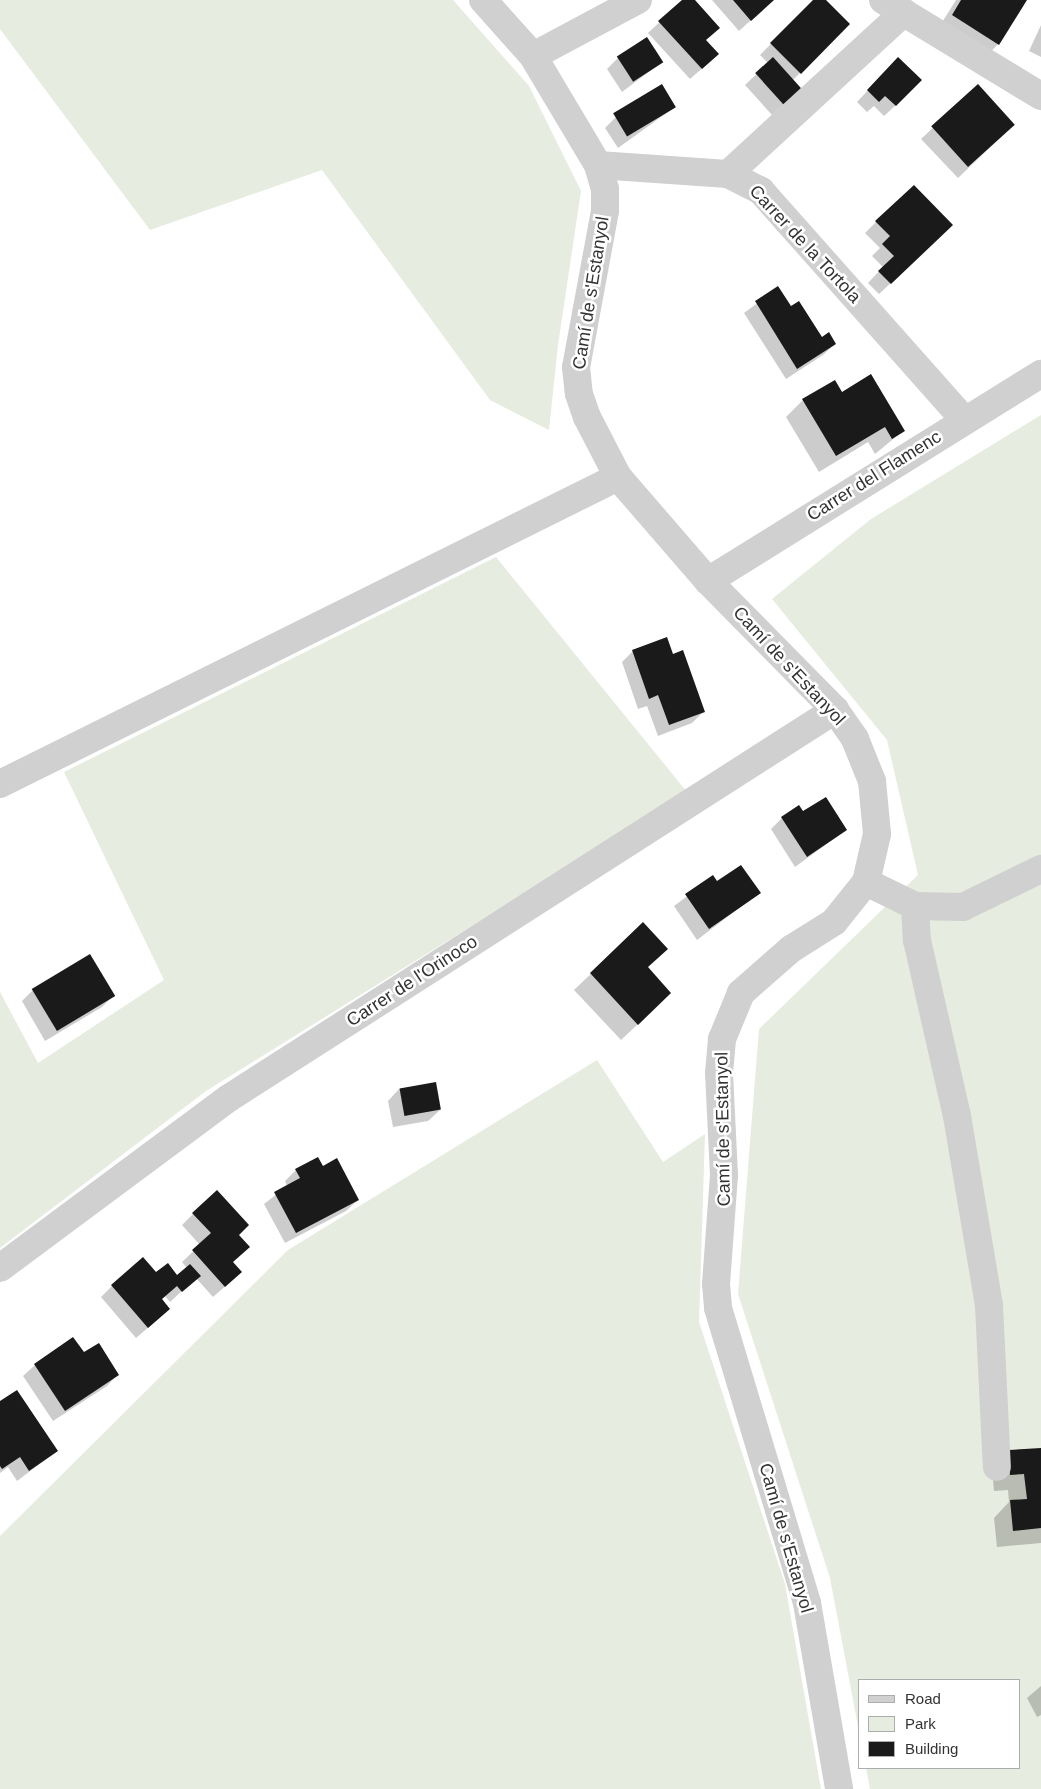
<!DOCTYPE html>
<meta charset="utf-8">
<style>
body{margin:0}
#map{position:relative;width:1041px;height:1789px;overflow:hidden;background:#fff;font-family:Helvetica,sans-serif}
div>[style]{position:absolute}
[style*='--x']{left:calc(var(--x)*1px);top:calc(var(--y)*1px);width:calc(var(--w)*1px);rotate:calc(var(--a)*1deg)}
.green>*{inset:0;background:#e6ecdf}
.shadow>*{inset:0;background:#0003}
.building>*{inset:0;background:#1a1a1a;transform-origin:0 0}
.minor>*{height:28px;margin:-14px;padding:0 14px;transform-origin:14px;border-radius:14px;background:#d0d0d0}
span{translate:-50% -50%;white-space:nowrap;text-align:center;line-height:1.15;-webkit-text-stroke:5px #fff;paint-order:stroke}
.street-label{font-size:18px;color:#333}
.legend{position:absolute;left:858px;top:1679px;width:162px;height:90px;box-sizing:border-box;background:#fff;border:1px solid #adadad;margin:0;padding:6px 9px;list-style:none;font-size:15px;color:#333}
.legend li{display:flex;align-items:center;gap:10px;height:25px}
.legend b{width:25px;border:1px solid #adadad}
</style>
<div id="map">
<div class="green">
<div style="clip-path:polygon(0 0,453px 0,529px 86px,581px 191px,558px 345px,549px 430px,490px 400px,322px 170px,150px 230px,0 29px)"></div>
<div style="clip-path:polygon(1041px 415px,1041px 1789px,870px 1789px,866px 1768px,1020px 1768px,1020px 1680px,860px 1680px,860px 1737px,830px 1578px,738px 1294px,759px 1029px,918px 875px,887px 740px,772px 599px,871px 519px)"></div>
<div style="clip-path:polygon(496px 557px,687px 792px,206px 1091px,0 1248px,0 992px,38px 1063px,164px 980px,64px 772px)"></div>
<div style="clip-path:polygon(597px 1060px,663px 1162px,705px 1134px,699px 1322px,785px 1584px,821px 1789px,0 1789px,0 1536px,288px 1250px)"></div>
</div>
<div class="shadow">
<div style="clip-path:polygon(683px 0,693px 0,705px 40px,706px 65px,690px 79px,648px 33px)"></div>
<div style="clip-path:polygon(712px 0,773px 0,739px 31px)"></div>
<div style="clip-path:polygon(814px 0,824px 0,848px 24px,793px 80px,800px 89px,772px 115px,745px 85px,768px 63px,760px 55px)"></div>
<div style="clip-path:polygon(956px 0,1026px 0,998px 44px,982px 61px,936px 32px)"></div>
<div style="clip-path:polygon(1041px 25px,1041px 57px,1029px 51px)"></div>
<div style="clip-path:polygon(618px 58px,662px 62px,622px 92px,607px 69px)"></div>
<div style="clip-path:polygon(887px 70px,896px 105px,884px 116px,874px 106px,867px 112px,857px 102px)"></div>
<div style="clip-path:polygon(978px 86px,1002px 136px,958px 178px,921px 139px)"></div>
<div style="clip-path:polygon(675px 107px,618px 148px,605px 128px,616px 117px)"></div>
<div style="clip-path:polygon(876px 222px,940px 237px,879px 294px,868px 283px,883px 267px,872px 256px,880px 248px,865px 233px)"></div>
<div style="clip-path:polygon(778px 288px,790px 308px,821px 338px,835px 344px,823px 355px,786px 379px,744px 313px)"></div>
<div style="clip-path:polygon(841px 393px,903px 431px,875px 454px,868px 442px,819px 472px,786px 417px,803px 400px)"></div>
<div style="clip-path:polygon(633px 651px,672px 655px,703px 712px,692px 723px,658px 736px,647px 706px,638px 709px,622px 662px)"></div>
<div style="clip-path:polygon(803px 813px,846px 830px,795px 867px,771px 829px,782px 818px)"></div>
<div style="clip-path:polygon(713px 877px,717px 883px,759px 893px,697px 940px,674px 906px)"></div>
<div style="clip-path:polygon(643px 924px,653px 1010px,621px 1040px,574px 990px)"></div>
<div style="clip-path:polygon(33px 990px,113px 996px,102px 1007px,45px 1041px,22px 1001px)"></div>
<div style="clip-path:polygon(435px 1083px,440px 1110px,428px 1121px,393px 1127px,388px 1101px,399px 1089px)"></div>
<div style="clip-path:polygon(322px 1168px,358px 1200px,346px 1211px,285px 1243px,264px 1204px,287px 1186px,285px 1181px,296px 1170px)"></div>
<div style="clip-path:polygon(193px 1214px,238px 1235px,229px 1283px,213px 1297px,196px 1278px,170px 1302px,165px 1296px,161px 1300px,157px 1320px,136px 1338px,101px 1297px,112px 1286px,156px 1274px,177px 1277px,187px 1268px,182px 1262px,200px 1245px,182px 1225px)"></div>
<div style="clip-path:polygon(83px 1354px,118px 1374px,107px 1386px,53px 1421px,23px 1376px,35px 1365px)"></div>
<div style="clip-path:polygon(0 1403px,57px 1451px,17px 1481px,8px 1467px,0 1473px)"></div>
<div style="clip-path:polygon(1041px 1449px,1041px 1543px,997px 1547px,994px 1518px,1009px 1502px,1008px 1490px,994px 1491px,992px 1468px)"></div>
<div style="clip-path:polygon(1041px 1686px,1041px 1715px,1037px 1717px,1027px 1698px)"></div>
</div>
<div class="building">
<div style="clip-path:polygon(682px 0,695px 0,720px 28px,706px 40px,719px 54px,702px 69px,658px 21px)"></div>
<div style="clip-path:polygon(733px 0,774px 0,751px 21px)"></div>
<div style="clip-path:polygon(813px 0,826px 0,850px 24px,801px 74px,770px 43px)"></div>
<div style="clip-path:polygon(961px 0,1027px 0,999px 45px,952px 15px)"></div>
<div style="left:647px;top:37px;width:30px;height:36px;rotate:57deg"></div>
<div style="left:773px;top:57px;width:43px;height:24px;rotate:48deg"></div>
<div style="clip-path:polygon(898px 57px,922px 80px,896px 106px,885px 96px,879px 102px,867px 90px)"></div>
<div style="left:662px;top:84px;width:27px;height:57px;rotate:59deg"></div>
<div style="left:978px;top:84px;width:55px;height:63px;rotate:48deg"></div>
<div style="clip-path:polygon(914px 185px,953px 225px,891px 284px,878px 271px,894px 256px,882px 244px,890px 236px,875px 221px)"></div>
<div style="clip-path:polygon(778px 286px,791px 306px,799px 301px,822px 337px,829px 332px,836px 344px,797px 369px,755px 301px)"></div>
<div style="clip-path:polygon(871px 374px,905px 431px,892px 439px,885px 427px,836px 456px,802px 399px,835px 380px,842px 392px)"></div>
<div style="clip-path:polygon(667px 637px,673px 654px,683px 650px,705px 712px,669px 725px,658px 695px,649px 699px,632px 650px)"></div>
<div style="clip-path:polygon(826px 797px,847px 830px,807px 857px,781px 817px,799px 805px,803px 811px)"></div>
<div style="clip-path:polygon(741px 865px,761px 893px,709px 929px,685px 894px,713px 875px,717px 881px)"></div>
<div style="clip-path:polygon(643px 922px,668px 949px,648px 967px,671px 993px,638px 1025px,590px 973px)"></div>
<div style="left:90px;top:954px;width:49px;height:68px;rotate:59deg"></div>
<div style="left:436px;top:1082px;width:28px;height:37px;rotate:80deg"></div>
<div style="clip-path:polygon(318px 1157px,323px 1166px,337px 1158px,359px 1200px,296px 1233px,274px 1192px,300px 1178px,295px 1169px)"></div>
<div style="clip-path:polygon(217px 1190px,249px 1225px,239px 1235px,250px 1247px,233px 1262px,242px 1272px,225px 1287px,192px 1250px,211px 1233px,192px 1213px)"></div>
<div style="clip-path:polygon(143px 1257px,156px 1272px,168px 1263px,177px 1275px,190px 1264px,201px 1276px,182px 1292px,177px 1286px,162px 1299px,170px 1309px,148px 1328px,111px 1285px)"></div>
<div style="clip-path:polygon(73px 1337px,84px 1352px,99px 1343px,119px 1375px,65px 1411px,34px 1364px)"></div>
<div style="clip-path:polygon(17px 1390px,58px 1451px,29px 1471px,20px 1457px,2px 1469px,0 1466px,0 1401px)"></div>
<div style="clip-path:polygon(1041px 1448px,1041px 1528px,1013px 1531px,1010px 1500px,1027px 1499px,1024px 1474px,1010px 1475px,1009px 1450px)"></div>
</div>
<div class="minor">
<div style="--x:483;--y:0;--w:75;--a:48.2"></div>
<div style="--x:533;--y:56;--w:127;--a:59.2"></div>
<div style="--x:598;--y:165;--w:25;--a:74"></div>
<div style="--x:605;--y:189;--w:22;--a:90"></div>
<div style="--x:605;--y:211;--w:159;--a:100.5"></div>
<div style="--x:576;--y:367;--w:27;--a:84"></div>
<div style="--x:579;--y:394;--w:24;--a:71"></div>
<div style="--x:587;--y:417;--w:68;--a:62.7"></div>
<div style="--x:618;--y:477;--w:138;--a:49.1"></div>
<div style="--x:708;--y:581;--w:181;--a:45.4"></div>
<div style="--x:835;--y:710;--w:35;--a:55"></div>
<div style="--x:855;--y:739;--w:45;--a:68"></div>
<div style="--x:872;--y:781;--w:53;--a:84.6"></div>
<div style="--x:877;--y:834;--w:49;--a:102.9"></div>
<div style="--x:866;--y:882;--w:51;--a:128.7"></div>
<div style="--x:834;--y:922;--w:51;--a:147.9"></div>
<div style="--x:791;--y:949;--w:67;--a:138.7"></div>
<div style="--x:741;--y:993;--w:50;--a:112.4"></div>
<div style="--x:722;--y:1039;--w:34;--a:95"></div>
<div style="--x:719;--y:1073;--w:102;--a:87.2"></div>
<div style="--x:724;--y:1175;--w:109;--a:94.2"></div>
<div style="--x:716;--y:1284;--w:24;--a:85"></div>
<div style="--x:718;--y:1308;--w:308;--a:73.2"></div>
<div style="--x:807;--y:1603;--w:189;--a:80.2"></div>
<div style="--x:883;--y:0;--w:185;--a:31.3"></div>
<div style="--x:533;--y:56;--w:119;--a:-28.1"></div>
<div style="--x:598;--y:165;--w:130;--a:4"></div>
<div style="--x:728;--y:174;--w:37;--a:27"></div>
<div style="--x:761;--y:191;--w:306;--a:48.4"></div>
<div style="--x:728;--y:174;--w:239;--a:-42.6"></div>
<div style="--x:708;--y:581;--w:392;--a:-31.9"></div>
<div style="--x:0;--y:784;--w:690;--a:-26.42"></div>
<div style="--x:866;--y:882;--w:55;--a:26.1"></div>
<div style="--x:915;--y:906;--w:48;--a:1.2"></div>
<div style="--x:963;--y:907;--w:87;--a:-26"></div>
<div style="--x:915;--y:906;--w:34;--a:87"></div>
<div style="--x:917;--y:940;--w:180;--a:77.2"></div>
<div style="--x:957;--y:1116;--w:193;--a:80.4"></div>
<div style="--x:989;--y:1306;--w:161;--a:87.2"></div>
<div style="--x:0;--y:1268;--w:285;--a:-36.6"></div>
<div style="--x:229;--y:1098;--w:720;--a:-32.63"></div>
</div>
<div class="street-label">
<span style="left:805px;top:244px;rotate:47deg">Carrer de la Tortola</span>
<span style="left:591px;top:293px;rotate:-81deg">Camí de s'Estanyol</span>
<span style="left:874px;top:476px;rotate:-32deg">Carrer del Flamenc</span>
<span style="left:789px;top:666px;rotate:47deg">Camí de s'Estanyol</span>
<span style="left:412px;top:981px;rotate:-33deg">Carrer de l'Orinoco</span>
<span style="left:723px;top:1129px;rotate:-91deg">Camí de s'Estanyol</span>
<span style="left:786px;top:1538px;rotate:74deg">Camí de s'Estanyol</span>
</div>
<ul class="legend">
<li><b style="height:6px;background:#d0d0d0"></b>Road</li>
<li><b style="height:14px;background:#e6ecdf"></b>Park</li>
<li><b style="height:14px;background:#1a1a1a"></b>Building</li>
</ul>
</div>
